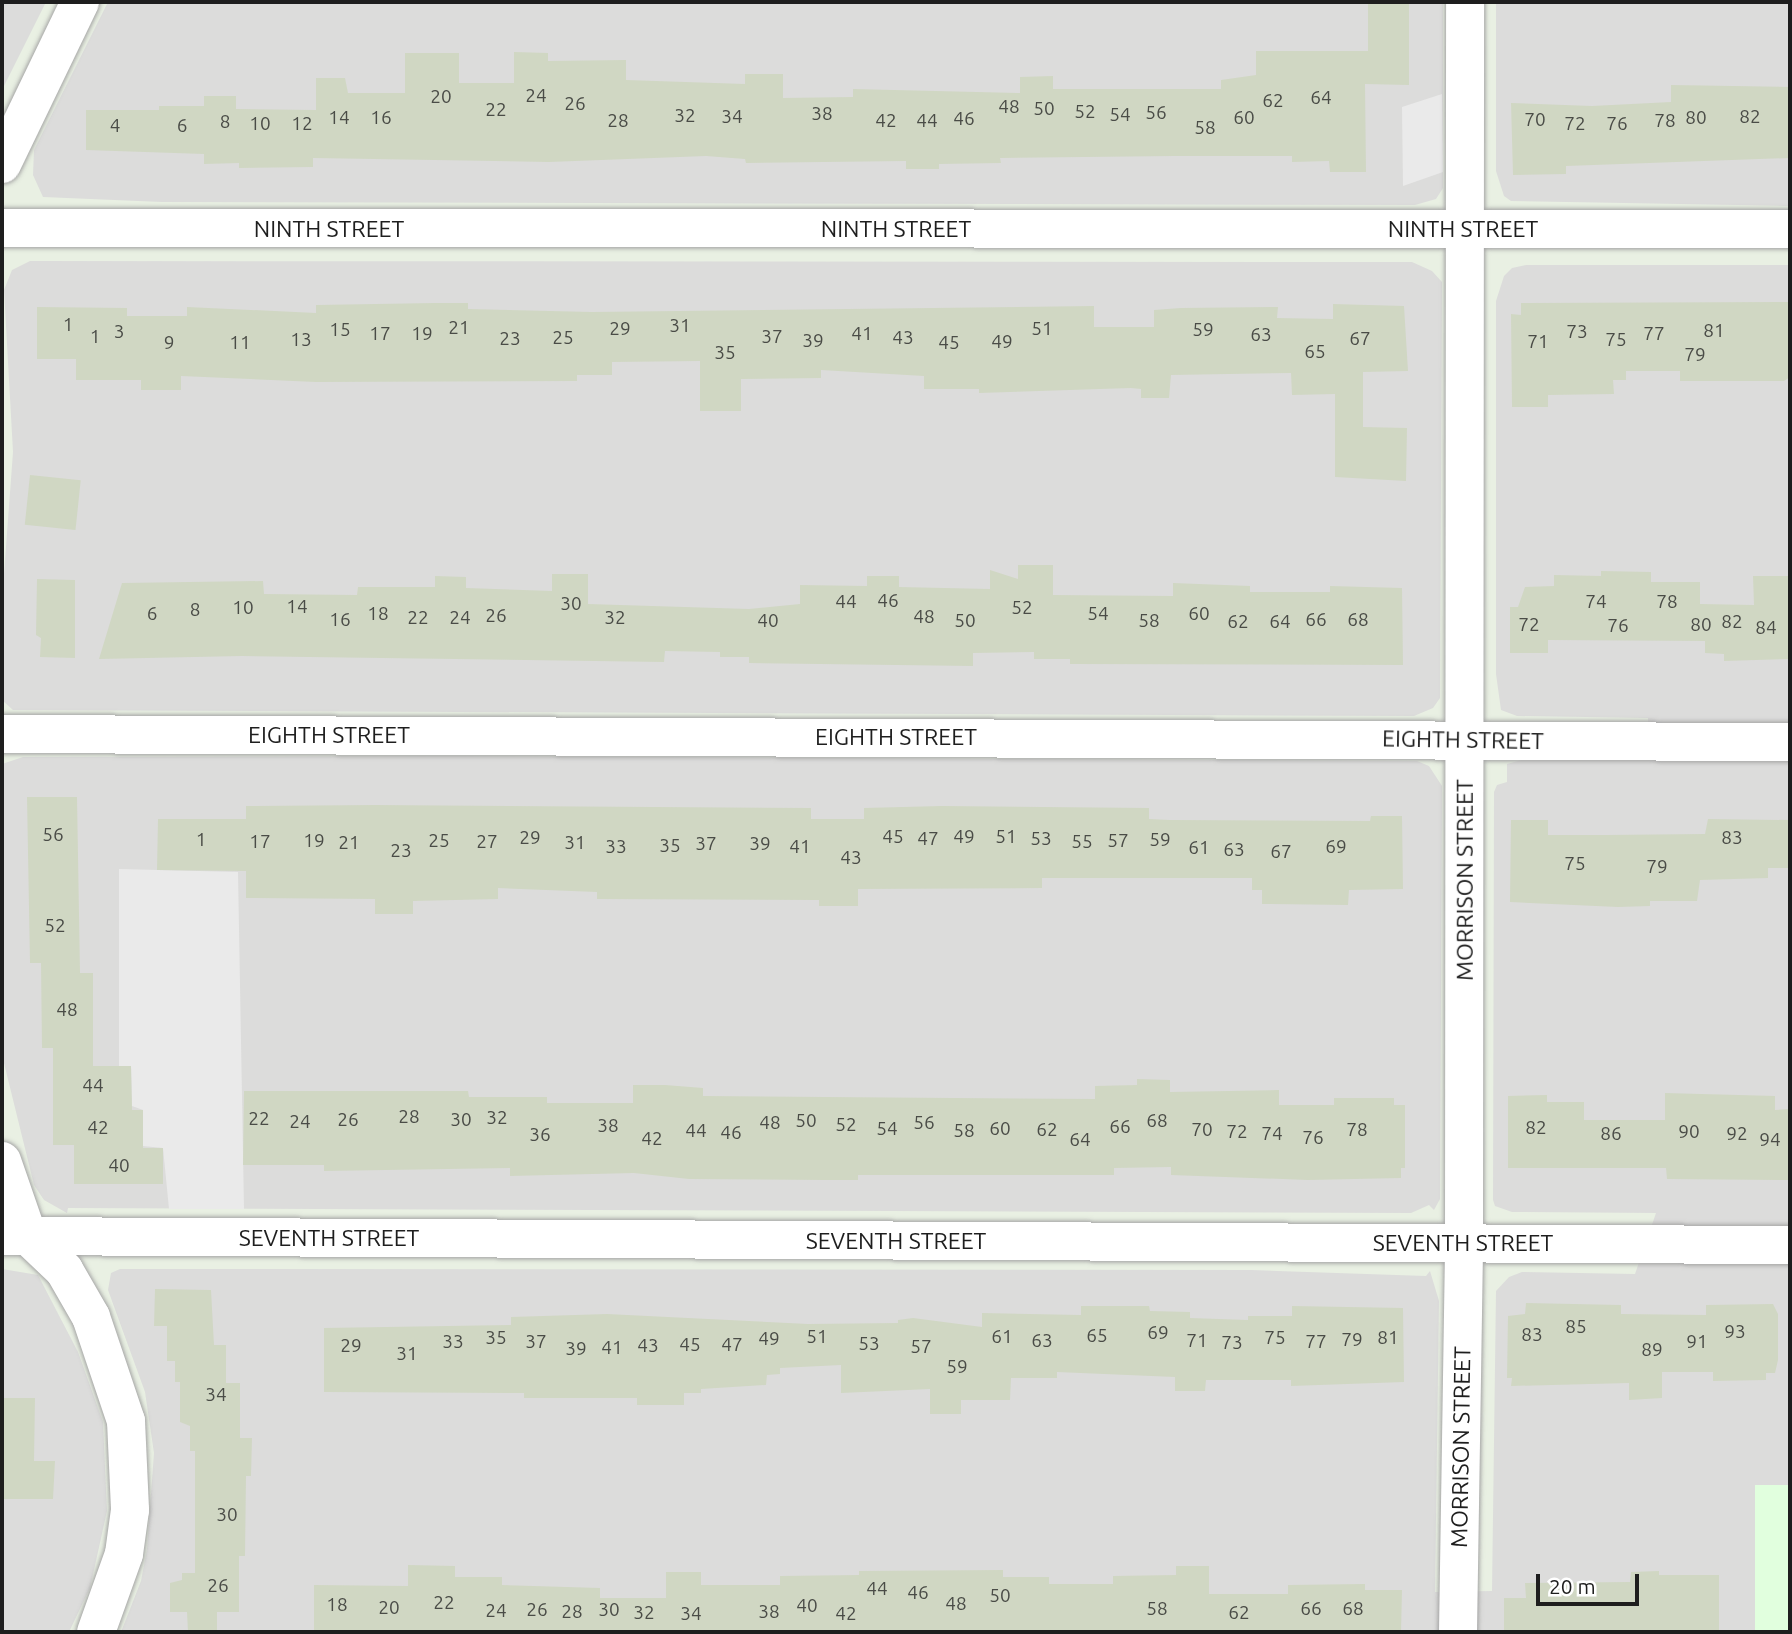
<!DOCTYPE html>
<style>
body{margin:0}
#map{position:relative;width:1792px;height:1634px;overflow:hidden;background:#e9f0e3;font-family:Ubuntu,sans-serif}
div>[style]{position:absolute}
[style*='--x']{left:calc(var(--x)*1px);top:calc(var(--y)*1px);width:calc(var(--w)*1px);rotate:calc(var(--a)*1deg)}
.residential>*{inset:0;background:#dcdcdb}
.education>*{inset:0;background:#e1ffde;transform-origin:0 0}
.parking>*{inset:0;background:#eaeaea}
.building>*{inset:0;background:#d0d7c3;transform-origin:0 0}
.roads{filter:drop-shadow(0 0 2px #a5a5a5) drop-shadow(0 0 2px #a5a5a5)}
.minor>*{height:38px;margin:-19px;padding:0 19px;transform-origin:19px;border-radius:19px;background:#fff}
span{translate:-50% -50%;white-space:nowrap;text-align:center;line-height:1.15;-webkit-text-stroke:5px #fff;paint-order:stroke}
.number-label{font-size:19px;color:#4a4c47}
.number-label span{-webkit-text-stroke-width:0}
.street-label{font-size:23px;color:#1e1e1e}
.frame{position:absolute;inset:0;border:4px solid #1e1e1e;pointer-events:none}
.scale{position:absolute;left:1536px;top:1574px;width:103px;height:32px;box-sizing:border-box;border:4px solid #1e1e1e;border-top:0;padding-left:9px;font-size:21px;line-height:24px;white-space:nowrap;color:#1e1e1e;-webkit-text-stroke:5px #fff;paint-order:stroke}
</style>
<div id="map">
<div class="residential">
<div style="clip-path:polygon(2px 2px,46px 2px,2px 90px)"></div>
<div style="clip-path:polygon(108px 2px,1443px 2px,1443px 188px,1436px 199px,1415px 205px,162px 202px,43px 197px,33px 175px,34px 150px)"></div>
<div style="clip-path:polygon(1496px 2px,1790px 2px,1790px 206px,1511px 201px,1504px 196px,1496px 171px)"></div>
<div style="clip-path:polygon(30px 261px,1412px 262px,1432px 271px,1442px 282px,1440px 698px,1433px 708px,1414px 716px,13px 710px,2px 700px,2px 601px,13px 452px,4px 290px,12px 270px)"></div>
<div style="clip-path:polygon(1526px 265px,1790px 265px,1790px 1485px,1755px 1485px,1755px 1632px,121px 1632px,141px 1581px,147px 1549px,154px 1453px,145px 1392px,108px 1290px,111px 1273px,120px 1269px,1251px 1270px,1426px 1276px,1430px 1271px,1439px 1301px,1435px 1592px,1492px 1591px,1496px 1291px,1509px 1277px,1522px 1272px,1635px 1274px,1656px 1213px,1512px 1212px,1495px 1206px,1493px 1200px,1494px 792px,1497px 785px,1507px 782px,1507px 764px,1525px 759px,1648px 759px,1648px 718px,1517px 716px,1501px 710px,1496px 674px,1496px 301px,1504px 276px,1512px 268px)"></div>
<div style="clip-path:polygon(453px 756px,1417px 761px,1429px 766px,1442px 786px,1440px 1199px,1434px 1210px,1429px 1205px,1411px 1213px,68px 1208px,67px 1213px,44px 1200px,34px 1185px,2px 1055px,2px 764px,23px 757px)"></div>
<div style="clip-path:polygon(2px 1269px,38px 1275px,78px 1352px,103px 1422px,107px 1511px,90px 1588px,69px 1632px,2px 1632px)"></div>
</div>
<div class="education">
<div style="left:1755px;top:1485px;width:35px;height:147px"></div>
</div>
<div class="parking">
<div style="clip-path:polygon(1442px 94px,1443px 172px,1403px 186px,1402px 107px)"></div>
<div style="clip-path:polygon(119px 869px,238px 872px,244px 1209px,169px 1209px,163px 1148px,143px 1146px,143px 1110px,132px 1106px,131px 1066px,119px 1066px)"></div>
</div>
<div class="building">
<div style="clip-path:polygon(1409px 2px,1409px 85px,1365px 84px,1366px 172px,1330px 172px,1329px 161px,1292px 162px,1292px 156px,1175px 156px,1000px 158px,1001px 163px,939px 164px,939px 169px,906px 169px,906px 161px,746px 163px,745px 159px,706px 156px,549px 162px,313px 158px,313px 167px,239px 168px,239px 163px,204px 164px,204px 154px,86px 150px,86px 110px,159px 110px,159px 106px,204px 106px,204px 96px,236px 96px,236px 109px,316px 110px,316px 78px,345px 78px,348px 93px,405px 93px,405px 53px,459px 53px,459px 83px,514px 83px,514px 52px,548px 53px,548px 61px,626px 60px,626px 80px,745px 84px,745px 74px,783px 74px,783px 98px,853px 97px,853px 89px,1020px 93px,1020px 77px,1053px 76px,1053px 89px,1221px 89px,1221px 80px,1256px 75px,1256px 51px,1368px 51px,1368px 3px)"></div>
<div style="clip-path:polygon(1671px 85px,1790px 87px,1790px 158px,1566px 166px,1566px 174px,1513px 175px,1511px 103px,1592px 106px,1671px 102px)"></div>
<div style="clip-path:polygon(1790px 302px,1790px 377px,1784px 381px,1680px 381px,1680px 371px,1626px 371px,1626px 380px,1613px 380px,1614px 394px,1548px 395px,1548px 407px,1512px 407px,1511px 314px,1521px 315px,1521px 303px)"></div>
<div style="clip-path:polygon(435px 303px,468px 303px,468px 309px,592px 312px,1094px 306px,1094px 327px,1154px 327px,1154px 310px,1181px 308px,1278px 307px,1277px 318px,1333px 319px,1333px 304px,1404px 306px,1408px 371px,1363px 372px,1363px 427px,1407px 428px,1406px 481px,1335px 477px,1335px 394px,1292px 395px,1291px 373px,1171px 375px,1169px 398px,1141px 398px,1141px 389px,1131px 388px,979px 393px,979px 389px,924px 389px,924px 376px,821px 370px,821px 378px,741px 379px,741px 411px,700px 411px,700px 361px,612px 362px,612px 375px,577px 375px,577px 381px,316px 382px,181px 376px,181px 390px,141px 390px,141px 380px,76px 380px,76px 359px,37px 359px,37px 307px,127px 308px,127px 316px,187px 316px,187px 307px,316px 313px,316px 305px)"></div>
<div style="left:30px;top:475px;width:51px;height:50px;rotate:6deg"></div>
<div style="clip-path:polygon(1018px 565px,1053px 565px,1053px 595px,1173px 596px,1173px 583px,1250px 586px,1250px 592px,1330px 592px,1330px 586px,1402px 588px,1403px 665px,1070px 664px,1070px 659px,1034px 659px,1034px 652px,973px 653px,973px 666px,749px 663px,749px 657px,720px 657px,720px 652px,665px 651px,664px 662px,242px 656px,99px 659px,122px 583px,263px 581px,264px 594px,357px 595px,358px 587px,435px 587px,435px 576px,466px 577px,466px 588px,552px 591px,552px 574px,588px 574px,588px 604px,749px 609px,800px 604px,800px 585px,867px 586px,867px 576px,899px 576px,899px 587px,990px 589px,990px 570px,1018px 579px)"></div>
<div style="clip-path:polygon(1601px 571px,1651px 572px,1651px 582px,1700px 582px,1700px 604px,1754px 605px,1753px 576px,1790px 576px,1790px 659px,1724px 661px,1724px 654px,1705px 653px,1705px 641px,1548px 640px,1548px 653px,1510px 653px,1510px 607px,1518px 607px,1525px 587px,1554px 586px,1554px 575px,1601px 576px)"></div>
<div style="clip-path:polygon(37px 579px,75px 580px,75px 658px,40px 657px,41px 638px,36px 635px)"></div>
<div style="clip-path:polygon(27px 797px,77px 797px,80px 973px,93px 973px,93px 1066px,131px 1066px,132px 1110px,143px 1110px,143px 1148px,163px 1148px,163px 1184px,74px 1184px,74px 1145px,53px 1145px,53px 1048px,42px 1048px,41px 963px,30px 963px)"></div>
<div style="clip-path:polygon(375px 805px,811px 808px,811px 819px,864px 819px,864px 808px,942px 806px,1149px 808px,1149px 819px,1170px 820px,1370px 821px,1371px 816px,1402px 816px,1403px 889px,1349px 890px,1348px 905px,1262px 904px,1262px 890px,1252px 890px,1252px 878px,1042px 878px,1042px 888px,858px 889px,858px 906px,819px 906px,819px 900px,597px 899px,597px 892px,498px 888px,498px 899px,413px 901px,413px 914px,375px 914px,375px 899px,246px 898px,246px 871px,157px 870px,158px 819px,246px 819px,246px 806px)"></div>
<div style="clip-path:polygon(1708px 819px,1790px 820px,1790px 868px,1768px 868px,1768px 878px,1700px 880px,1697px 901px,1650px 901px,1650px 906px,1618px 907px,1510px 902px,1511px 820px,1548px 820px,1548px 835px,1605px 835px,1705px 834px)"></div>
<div style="clip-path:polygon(1137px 1079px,1170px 1080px,1170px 1092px,1279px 1090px,1279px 1105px,1334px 1105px,1334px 1098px,1394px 1098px,1394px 1105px,1405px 1105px,1405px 1168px,1401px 1168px,1401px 1178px,1308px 1180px,1171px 1175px,1171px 1167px,1114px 1168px,1114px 1175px,858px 1175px,858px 1180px,826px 1180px,689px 1179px,634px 1173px,510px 1176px,510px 1168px,324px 1171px,324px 1165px,243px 1165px,244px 1091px,468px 1091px,469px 1097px,547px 1097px,547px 1103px,633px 1103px,633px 1085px,665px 1085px,703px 1088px,703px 1096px,1095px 1099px,1095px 1086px,1137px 1085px)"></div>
<div style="clip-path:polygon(1665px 1093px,1775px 1096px,1775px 1110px,1790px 1109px,1790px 1180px,1667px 1179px,1666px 1168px,1508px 1168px,1508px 1096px,1547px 1095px,1547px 1102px,1584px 1102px,1584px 1120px,1665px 1120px)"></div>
<div style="clip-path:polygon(155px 1289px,211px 1290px,214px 1345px,226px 1345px,226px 1383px,240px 1383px,240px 1438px,252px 1438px,251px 1476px,246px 1476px,245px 1556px,239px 1556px,239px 1612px,217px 1612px,217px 1632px,188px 1632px,187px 1612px,170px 1612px,170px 1583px,182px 1580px,182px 1573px,195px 1573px,195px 1451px,190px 1451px,190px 1426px,180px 1422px,180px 1382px,175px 1382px,175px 1361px,167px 1361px,167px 1326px,154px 1326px)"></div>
<div style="clip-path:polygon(1526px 1303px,1621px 1305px,1621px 1314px,1706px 1315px,1706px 1305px,1773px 1304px,1778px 1314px,1778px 1360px,1775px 1373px,1766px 1373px,1766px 1380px,1713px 1381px,1713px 1372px,1662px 1372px,1662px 1398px,1629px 1400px,1629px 1383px,1511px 1386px,1512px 1378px,1507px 1378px,1508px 1316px,1525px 1314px)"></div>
<div style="clip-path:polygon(1081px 1306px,1149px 1306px,1150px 1311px,1190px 1312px,1190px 1318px,1248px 1320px,1248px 1316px,1292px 1316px,1292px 1306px,1403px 1308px,1404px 1382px,1291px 1386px,1291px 1380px,1206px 1380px,1205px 1391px,1175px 1391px,1175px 1377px,1057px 1372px,1057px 1378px,1011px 1378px,1010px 1400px,961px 1400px,961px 1414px,930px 1414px,930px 1389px,841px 1393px,841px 1365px,780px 1368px,780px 1374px,767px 1375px,766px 1385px,701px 1389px,701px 1393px,684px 1393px,684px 1405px,637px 1405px,637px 1398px,524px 1398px,524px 1393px,324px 1392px,324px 1328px,511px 1325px,511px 1317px,607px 1314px,808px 1324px,898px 1323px,898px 1320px,913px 1318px,982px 1327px,982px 1313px,1081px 1315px)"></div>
<div style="clip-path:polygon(2px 1398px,35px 1398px,34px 1461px,55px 1461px,53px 1499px,2px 1499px)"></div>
<div style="clip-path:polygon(408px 1565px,455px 1566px,455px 1577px,502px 1577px,502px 1585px,600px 1588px,600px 1598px,666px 1598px,666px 1572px,701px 1572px,701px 1585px,780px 1585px,780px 1576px,859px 1575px,859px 1571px,1003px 1570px,1003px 1577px,1049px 1577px,1049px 1584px,1113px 1584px,1113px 1576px,1176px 1575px,1176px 1566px,1209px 1566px,1209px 1594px,1288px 1594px,1288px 1585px,1365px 1584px,1365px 1590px,1402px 1590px,1401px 1632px,314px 1632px,314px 1585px,408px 1586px)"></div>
<div style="clip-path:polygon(1659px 1571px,1659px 1575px,1719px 1575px,1719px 1632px,1504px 1632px,1504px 1598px,1526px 1598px,1525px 1583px,1630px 1582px,1631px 1572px)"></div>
</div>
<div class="roads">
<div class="minor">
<div style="--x:2;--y:164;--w:180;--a:-64.3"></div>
<div style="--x:2;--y:228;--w:1788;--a:0.03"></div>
<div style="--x:2;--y:734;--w:1788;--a:0.26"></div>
<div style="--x:2;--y:1161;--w:79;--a:70.9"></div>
<div style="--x:28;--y:1236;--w:50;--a:43.4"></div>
<div style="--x:64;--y:1270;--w:54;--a:60.1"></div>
<div style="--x:91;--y:1317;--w:110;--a:71.4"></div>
<div style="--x:126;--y:1421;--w:89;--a:87.4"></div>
<div style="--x:130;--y:1510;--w:44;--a:97.8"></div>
<div style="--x:124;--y:1554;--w:83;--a:109.7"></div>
<div style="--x:2;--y:1236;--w:1788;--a:0.29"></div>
<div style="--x:1458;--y:1632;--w:388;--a:-89.1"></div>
<div style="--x:1464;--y:1244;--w:1242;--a:-89.95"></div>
</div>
</div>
<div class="number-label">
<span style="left:536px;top:96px">24</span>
<span style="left:441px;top:97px">20</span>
<span style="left:1321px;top:98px">64</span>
<span style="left:1273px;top:101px">62</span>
<span style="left:575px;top:104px">26</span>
<span style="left:1009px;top:107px">48</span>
<span style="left:1044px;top:109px">50</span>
<span style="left:496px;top:110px">22</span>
<span style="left:1085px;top:112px">52</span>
<span style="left:1156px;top:113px">56</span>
<span style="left:822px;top:114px">38</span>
<span style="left:1120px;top:115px">54</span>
<span style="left:685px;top:116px">32</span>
<span style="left:732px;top:117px">34</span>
<span style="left:1750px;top:117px">82</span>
<span style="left:339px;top:118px">14</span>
<span style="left:381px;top:118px">16</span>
<span style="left:1244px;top:118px">60</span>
<span style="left:1696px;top:118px">80</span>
<span style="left:964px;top:119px">46</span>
<span style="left:1535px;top:120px">70</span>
<span style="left:618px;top:121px">28</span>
<span style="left:886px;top:121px">42</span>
<span style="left:927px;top:121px">44</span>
<span style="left:1665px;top:121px">78</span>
<span style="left:225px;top:122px">8</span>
<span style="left:260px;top:124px">10</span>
<span style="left:302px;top:124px">12</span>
<span style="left:1575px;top:124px">72</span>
<span style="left:1617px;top:124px">76</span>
<span style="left:115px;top:126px">4</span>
<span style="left:182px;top:126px">6</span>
<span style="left:1205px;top:128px">58</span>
<span style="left:68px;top:325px">1</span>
<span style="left:680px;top:326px">31</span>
<span style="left:459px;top:328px">21</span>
<span style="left:620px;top:329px">29</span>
<span style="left:1042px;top:329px">51</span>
<span style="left:340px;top:330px">15</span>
<span style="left:1203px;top:330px">59</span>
<span style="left:1714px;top:331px">81</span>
<span style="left:119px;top:332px">3</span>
<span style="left:1577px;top:332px">73</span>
<span style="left:380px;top:334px">17</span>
<span style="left:422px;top:334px">19</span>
<span style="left:862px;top:334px">41</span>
<span style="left:1654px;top:334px">77</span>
<span style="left:1261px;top:335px">63</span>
<span style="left:95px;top:337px">1</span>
<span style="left:772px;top:337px">37</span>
<span style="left:563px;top:338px">25</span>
<span style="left:903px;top:338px">43</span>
<span style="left:510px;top:339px">23</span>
<span style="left:1360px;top:339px">67</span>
<span style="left:301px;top:340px">13</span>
<span style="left:1616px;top:340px">75</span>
<span style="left:813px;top:341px">39</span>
<span style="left:1002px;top:342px">49</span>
<span style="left:1538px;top:342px">71</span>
<span style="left:169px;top:343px">9</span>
<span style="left:240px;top:343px">11</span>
<span style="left:949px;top:343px">45</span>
<span style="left:1315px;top:352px">65</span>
<span style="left:725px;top:353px">35</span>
<span style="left:1695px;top:355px">79</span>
<span style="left:888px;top:601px">46</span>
<span style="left:846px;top:602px">44</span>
<span style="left:1596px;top:602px">74</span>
<span style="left:1667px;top:602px">78</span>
<span style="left:571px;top:604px">30</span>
<span style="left:297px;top:607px">14</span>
<span style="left:243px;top:608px">10</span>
<span style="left:1022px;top:608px">52</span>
<span style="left:195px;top:610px">8</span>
<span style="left:152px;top:614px">6</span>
<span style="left:378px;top:614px">18</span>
<span style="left:1098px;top:614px">54</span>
<span style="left:1199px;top:614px">60</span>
<span style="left:496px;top:616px">26</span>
<span style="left:924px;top:617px">48</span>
<span style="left:418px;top:618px">22</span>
<span style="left:460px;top:618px">24</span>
<span style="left:615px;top:618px">32</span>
<span style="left:340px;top:620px">16</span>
<span style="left:1316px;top:620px">66</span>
<span style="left:1358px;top:620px">68</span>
<span style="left:768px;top:621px">40</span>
<span style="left:965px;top:621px">50</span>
<span style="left:1149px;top:621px">58</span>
<span style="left:1238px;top:622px">62</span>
<span style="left:1280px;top:622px">64</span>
<span style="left:1732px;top:622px">82</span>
<span style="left:1529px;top:625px">72</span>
<span style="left:1701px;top:625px">80</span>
<span style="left:1618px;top:626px">76</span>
<span style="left:1766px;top:628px">84</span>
<span style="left:53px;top:835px">56</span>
<span style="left:893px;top:837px">45</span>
<span style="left:964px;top:837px">49</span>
<span style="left:1006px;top:837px">51</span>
<span style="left:530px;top:838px">29</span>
<span style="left:1732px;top:838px">83</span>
<span style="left:928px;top:839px">47</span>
<span style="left:1041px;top:839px">53</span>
<span style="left:201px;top:840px">1</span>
<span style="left:1160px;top:840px">59</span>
<span style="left:314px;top:841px">19</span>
<span style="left:439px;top:841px">25</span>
<span style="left:1118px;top:841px">57</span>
<span style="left:260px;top:842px">17</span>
<span style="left:487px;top:842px">27</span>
<span style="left:1082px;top:842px">55</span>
<span style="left:349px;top:843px">21</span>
<span style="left:575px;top:843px">31</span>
<span style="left:706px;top:844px">37</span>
<span style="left:760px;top:844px">39</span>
<span style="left:670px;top:846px">35</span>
<span style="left:616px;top:847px">33</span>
<span style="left:800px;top:847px">41</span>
<span style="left:1336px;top:847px">69</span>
<span style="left:1199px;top:848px">61</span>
<span style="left:1234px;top:850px">63</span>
<span style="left:401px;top:851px">23</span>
<span style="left:1281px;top:852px">67</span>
<span style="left:851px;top:858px">43</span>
<span style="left:1575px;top:864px">75</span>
<span style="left:1657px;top:867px">79</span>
<span style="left:55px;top:926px">52</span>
<span style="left:67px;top:1010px">48</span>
<span style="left:93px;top:1086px">44</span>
<span style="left:409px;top:1117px">28</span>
<span style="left:497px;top:1118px">32</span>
<span style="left:259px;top:1119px">22</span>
<span style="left:348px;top:1120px">26</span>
<span style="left:461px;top:1120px">30</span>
<span style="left:806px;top:1121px">50</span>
<span style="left:1157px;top:1121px">68</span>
<span style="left:300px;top:1122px">24</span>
<span style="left:770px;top:1123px">48</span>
<span style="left:924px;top:1123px">56</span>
<span style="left:846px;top:1125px">52</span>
<span style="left:608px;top:1126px">38</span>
<span style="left:1120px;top:1127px">66</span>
<span style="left:98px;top:1128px">42</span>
<span style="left:1536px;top:1128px">82</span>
<span style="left:887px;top:1129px">54</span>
<span style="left:1000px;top:1129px">60</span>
<span style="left:1047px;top:1130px">62</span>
<span style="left:1202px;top:1130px">70</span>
<span style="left:1357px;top:1130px">78</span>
<span style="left:696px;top:1131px">44</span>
<span style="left:964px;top:1131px">58</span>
<span style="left:1237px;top:1132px">72</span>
<span style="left:1689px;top:1132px">90</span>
<span style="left:731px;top:1133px">46</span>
<span style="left:1272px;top:1134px">74</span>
<span style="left:1611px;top:1134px">86</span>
<span style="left:1737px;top:1134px">92</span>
<span style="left:540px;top:1135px">36</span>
<span style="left:1313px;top:1138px">76</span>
<span style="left:652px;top:1139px">42</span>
<span style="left:1080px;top:1140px">64</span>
<span style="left:1770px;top:1140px">94</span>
<span style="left:119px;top:1166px">40</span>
<span style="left:1576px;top:1327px">85</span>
<span style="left:1735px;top:1332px">93</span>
<span style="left:1158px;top:1333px">69</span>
<span style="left:1532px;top:1335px">83</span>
<span style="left:1097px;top:1336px">65</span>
<span style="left:817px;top:1337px">51</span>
<span style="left:1002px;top:1337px">61</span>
<span style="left:496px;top:1338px">35</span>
<span style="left:1275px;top:1338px">75</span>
<span style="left:1388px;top:1338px">81</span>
<span style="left:769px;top:1339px">49</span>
<span style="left:1352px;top:1340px">79</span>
<span style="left:1042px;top:1341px">63</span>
<span style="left:1197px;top:1341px">71</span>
<span style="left:453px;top:1342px">33</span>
<span style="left:536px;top:1342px">37</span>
<span style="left:1316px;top:1342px">77</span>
<span style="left:1697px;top:1342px">91</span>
<span style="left:1232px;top:1343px">73</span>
<span style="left:869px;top:1344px">53</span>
<span style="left:690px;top:1345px">45</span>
<span style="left:732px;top:1345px">47</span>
<span style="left:351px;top:1346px">29</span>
<span style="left:648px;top:1346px">43</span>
<span style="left:921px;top:1347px">57</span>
<span style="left:612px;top:1348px">41</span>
<span style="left:576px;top:1349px">39</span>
<span style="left:1652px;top:1350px">89</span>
<span style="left:407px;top:1354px">31</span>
<span style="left:957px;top:1367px">59</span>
<span style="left:216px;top:1395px">34</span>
<span style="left:227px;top:1515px">30</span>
<span style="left:218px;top:1586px">26</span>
<span style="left:877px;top:1589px">44</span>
<span style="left:918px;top:1593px">46</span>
<span style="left:1000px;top:1596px">50</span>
<span style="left:444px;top:1603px">22</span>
<span style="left:956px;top:1604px">48</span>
<span style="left:337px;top:1605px">18</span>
<span style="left:807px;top:1606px">40</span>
<span style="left:389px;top:1608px">20</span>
<span style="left:1157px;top:1609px">58</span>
<span style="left:1311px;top:1609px">66</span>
<span style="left:1353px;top:1609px">68</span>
<span style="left:537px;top:1610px">26</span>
<span style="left:609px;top:1610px">30</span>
<span style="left:496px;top:1611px">24</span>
<span style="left:572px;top:1612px">28</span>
<span style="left:769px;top:1612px">38</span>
<span style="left:644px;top:1613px">32</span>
<span style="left:1239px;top:1613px">62</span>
<span style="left:691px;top:1614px">34</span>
<span style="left:846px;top:1614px">42</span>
</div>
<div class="street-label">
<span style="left:329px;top:229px">NINTH STREET</span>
<span style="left:896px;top:229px">NINTH STREET</span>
<span style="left:1463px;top:229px">NINTH STREET</span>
<span style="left:329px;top:735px">EIGHTH STREET</span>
<span style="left:896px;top:737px">EIGHTH STREET</span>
<span style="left:1463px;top:740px;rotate:1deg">EIGHTH STREET</span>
<span style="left:1465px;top:880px;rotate:-90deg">MORRISON STREET</span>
<span style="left:329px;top:1238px">SEVENTH STREET</span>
<span style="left:896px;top:1241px">SEVENTH STREET</span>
<span style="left:1463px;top:1243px">SEVENTH STREET</span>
<span style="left:1461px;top:1447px;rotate:-89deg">MORRISON STREET</span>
</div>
<div class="frame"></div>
<div class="scale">20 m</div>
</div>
